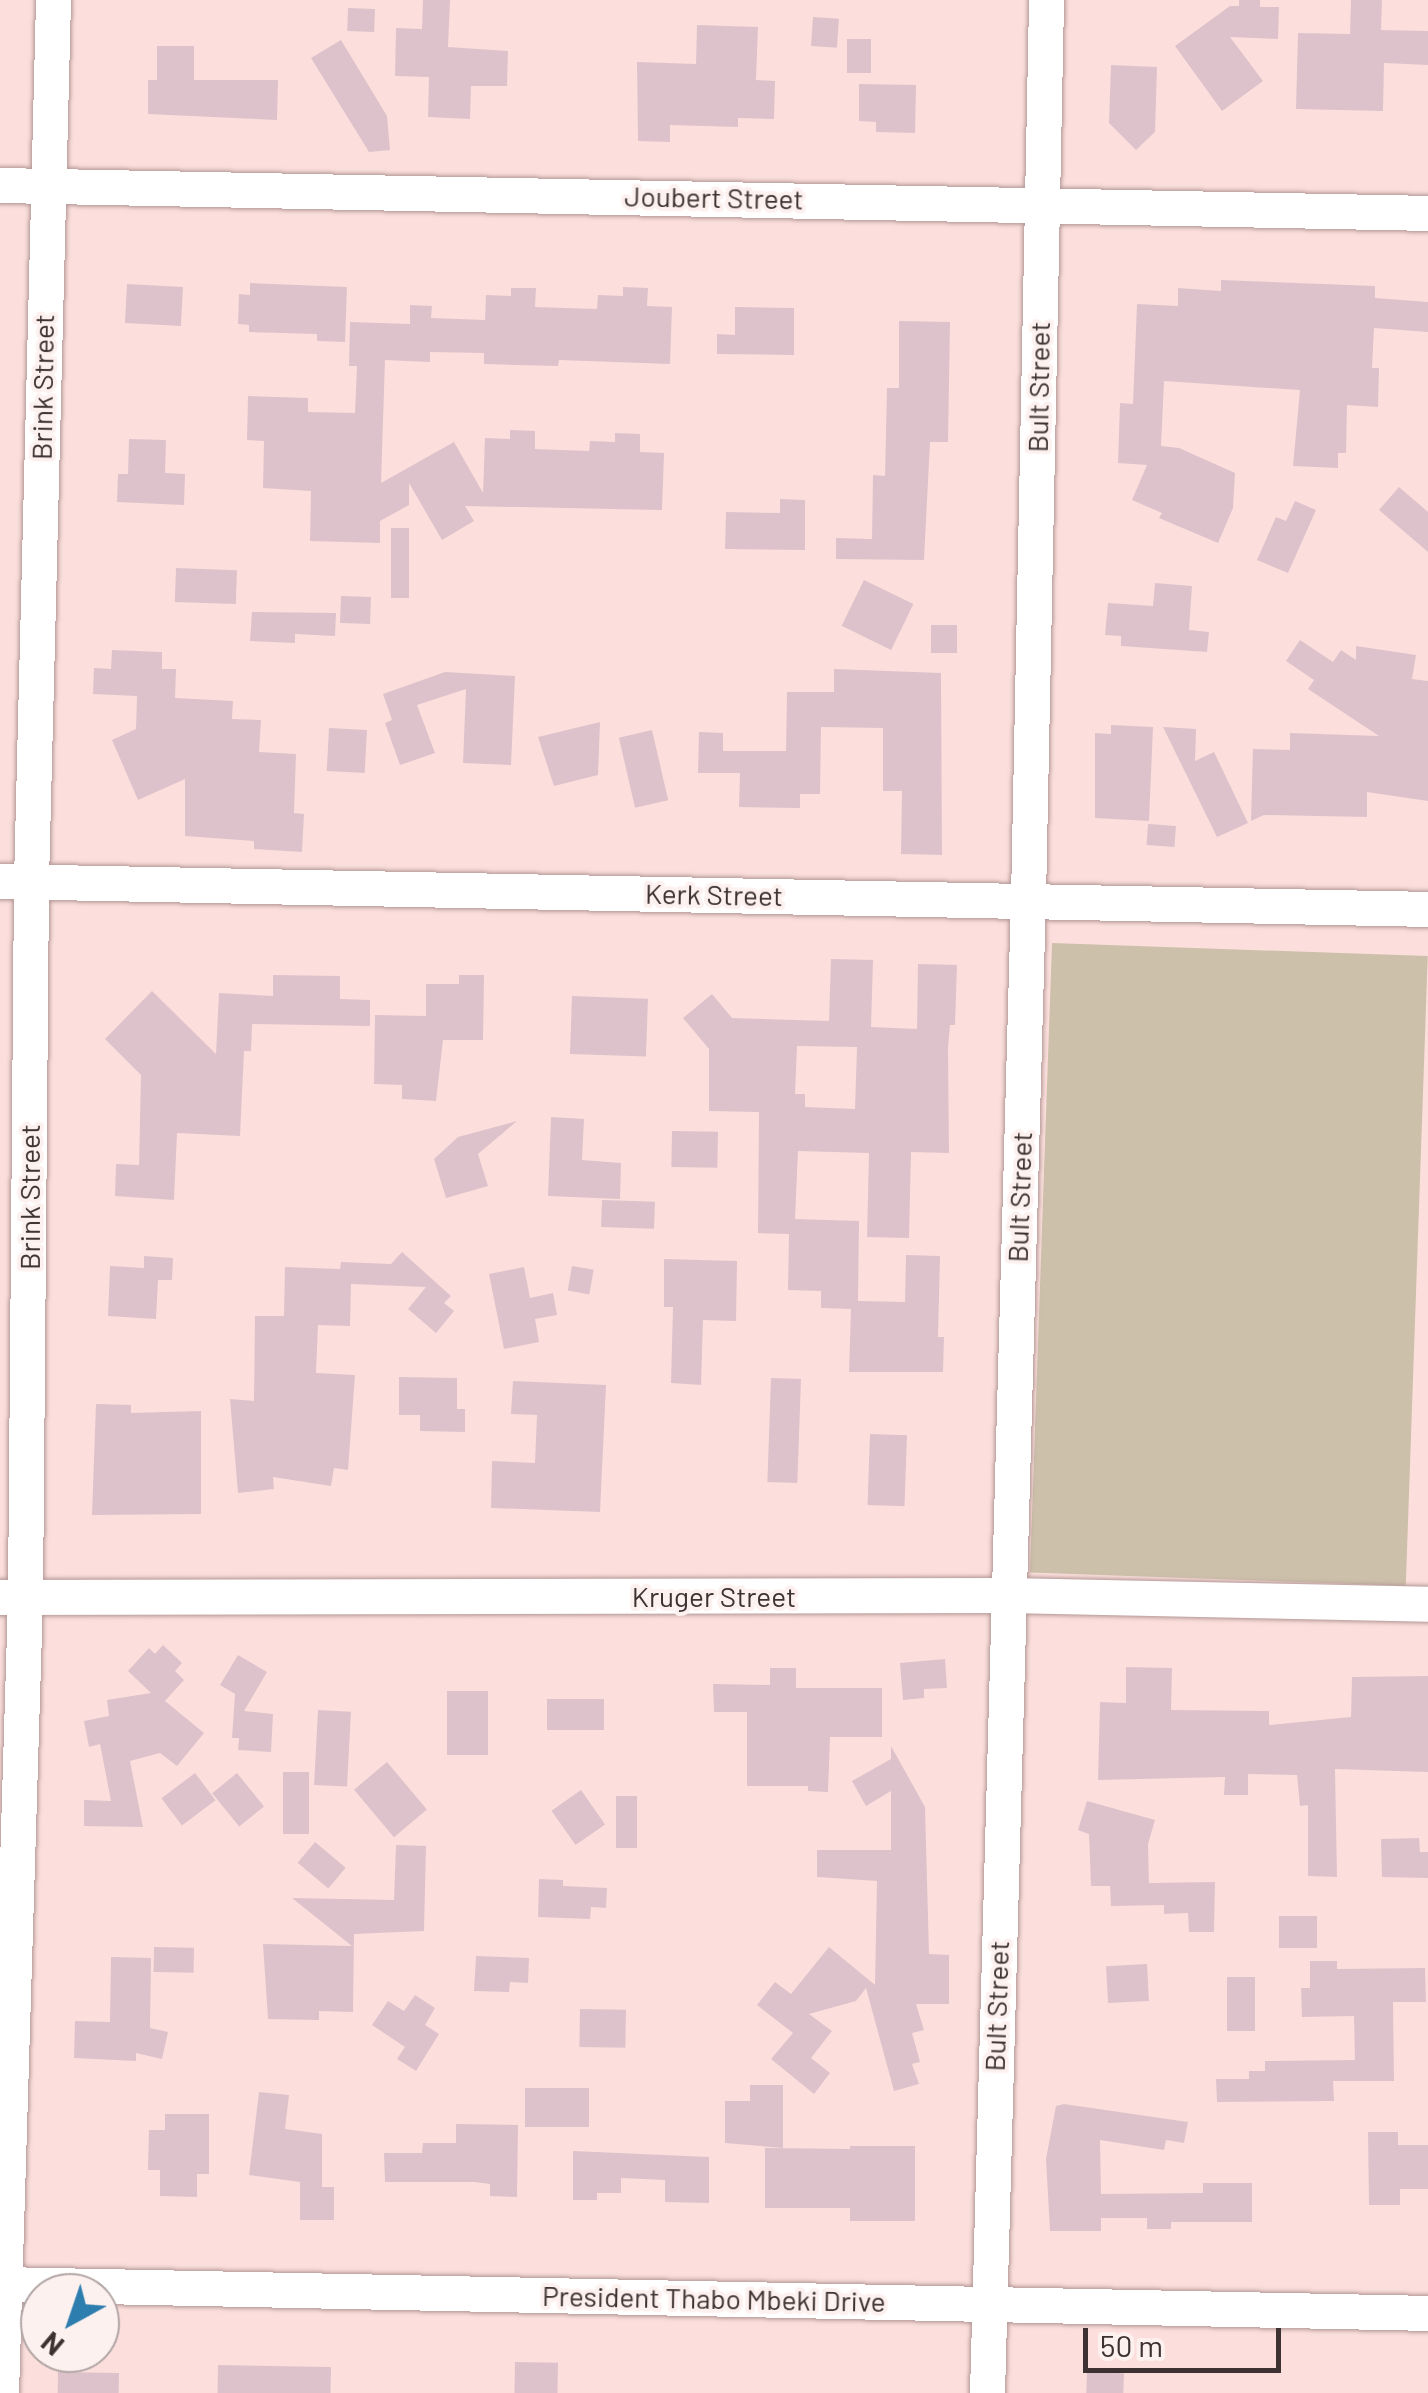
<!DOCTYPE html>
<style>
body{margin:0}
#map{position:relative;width:1428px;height:2393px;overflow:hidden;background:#fcdfdc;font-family:Barlow,sans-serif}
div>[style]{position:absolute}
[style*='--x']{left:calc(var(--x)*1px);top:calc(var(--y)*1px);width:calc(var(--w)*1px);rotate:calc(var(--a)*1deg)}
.green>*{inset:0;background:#cdc0aa;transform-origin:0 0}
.building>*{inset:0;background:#ddc2cb;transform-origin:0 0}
.roads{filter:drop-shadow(0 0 2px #b29795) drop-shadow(0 0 2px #b29795)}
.minor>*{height:35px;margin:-17.5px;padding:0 17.5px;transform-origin:17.5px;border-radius:17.5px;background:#fff}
span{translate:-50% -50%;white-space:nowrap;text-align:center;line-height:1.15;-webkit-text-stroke:8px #fdf1f0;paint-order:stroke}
.street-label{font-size:28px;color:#3d3231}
.north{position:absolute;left:20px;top:2273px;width:100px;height:100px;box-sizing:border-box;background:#fdf1f0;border:2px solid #b0a5a4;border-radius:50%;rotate:220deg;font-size:28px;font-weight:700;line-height:40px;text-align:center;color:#3d3231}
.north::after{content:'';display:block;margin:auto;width:35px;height:45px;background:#2d7eaf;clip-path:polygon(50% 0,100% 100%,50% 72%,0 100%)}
.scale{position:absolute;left:1083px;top:2328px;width:198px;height:45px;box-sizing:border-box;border:5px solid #3d3231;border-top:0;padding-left:12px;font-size:30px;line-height:35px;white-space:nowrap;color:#3d3231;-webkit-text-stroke:8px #fdf1f0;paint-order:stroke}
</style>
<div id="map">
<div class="green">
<div style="left:1052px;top:943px;width:376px;height:630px;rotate:2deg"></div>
</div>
<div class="building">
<div style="clip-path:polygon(423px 0,450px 0,448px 47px,508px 51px,507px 86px,471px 86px,470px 119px,428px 117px,429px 77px,395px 76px,396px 28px,422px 29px)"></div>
<div style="clip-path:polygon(1239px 0,1260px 0,1260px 7px,1279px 7px,1278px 39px,1230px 37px,1263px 81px,1222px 111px,1175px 46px,1230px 6px,1239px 6px)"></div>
<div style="clip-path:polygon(1351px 0,1382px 0,1381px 30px,1428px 31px,1428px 65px,1384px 63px,1383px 111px,1296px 109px,1298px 33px,1350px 34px)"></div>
<div style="left:348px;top:8px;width:27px;height:23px;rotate:2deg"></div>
<div style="left:813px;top:17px;width:26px;height:29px;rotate:4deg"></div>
<div style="clip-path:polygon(697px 25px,758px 27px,756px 80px,775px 81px,774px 119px,738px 118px,738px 127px,670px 125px,670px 142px,638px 141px,637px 62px,696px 64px)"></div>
<div style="left:847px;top:39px;width:24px;height:34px"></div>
<div style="clip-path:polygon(341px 40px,387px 116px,390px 150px,369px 152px,311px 58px)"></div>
<div style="clip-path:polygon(157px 46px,194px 46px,194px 80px,278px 80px,277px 120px,148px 114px,148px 80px,157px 80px)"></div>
<div style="clip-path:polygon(1111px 65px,1157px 67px,1155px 132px,1136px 150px,1109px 123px)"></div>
<div style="clip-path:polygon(859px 84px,916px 85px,915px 133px,876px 132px,876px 122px,859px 121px)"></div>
<div style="clip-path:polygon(1221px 280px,1375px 286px,1375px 298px,1428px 302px,1428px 332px,1374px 328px,1372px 368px,1379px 368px,1378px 407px,1347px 405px,1346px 453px,1338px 453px,1338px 468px,1293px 466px,1300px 390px,1164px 381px,1161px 446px,1179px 448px,1235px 473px,1233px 508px,1218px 543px,1159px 518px,1162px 513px,1132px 500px,1147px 465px,1118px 463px,1120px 403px,1133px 404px,1137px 304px,1178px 306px,1178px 288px,1221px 291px)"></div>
<div style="clip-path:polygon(250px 283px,347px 287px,345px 342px,317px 341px,317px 334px,249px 332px,249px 325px,238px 324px,239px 294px,250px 295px)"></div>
<div style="left:127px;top:284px;width:56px;height:39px;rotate:3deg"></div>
<div style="clip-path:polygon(623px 287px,648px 288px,647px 306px,672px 307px,670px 364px,559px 360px,558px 366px,484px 364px,484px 353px,430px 352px,430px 362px,385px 360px,381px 483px,454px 442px,483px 493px,485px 438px,510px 439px,510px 430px,535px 431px,535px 449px,589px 451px,590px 441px,615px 442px,615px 433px,640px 434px,640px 452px,664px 453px,662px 510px,465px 506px,474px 521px,442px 540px,409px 483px,409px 505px,380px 521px,380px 543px,310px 541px,311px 491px,263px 488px,264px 441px,247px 440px,248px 396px,308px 398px,308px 412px,355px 413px,357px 366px,349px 366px,350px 322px,410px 324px,410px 305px,432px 306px,431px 318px,485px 320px,486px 295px,511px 296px,511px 288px,536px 288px,535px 307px,597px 309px,598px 295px,623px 296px)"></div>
<div style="clip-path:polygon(735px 307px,794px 308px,794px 355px,717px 354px,717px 334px,735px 335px)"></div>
<div style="clip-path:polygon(899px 321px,950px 322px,948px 442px,930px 442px,924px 560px,836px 559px,836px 538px,872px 539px,873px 475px,885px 476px,887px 388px,899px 388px)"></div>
<div style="clip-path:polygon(129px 439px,166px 440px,165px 473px,185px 474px,184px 505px,117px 502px,118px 474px,128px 474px)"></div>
<div style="clip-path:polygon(1399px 487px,1428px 512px,1428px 552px,1379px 510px)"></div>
<div style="clip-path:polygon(780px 499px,805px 500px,805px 550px,725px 549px,726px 512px,780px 513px)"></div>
<div style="clip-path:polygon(1295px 501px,1316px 510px,1288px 573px,1257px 560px,1276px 517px,1286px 521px)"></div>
<div style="left:391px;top:528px;width:18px;height:70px"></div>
<div style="left:176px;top:568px;width:61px;height:34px;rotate:2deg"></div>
<div style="left:864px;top:580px;width:55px;height:51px;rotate:26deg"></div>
<div style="clip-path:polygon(1155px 583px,1192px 586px,1189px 630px,1209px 632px,1207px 652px,1121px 646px,1121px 636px,1105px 635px,1108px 603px,1153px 606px)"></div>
<div style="left:341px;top:596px;width:30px;height:27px;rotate:2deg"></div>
<div style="clip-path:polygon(252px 612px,336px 613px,335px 636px,295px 634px,295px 643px,250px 641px)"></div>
<div style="left:931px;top:625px;width:26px;height:28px"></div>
<div style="clip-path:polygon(1300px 640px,1333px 662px,1341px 650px,1356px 660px,1356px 646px,1416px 655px,1412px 679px,1428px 681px,1428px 801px,1367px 792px,1367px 817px,1264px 815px,1251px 821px,1253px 749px,1290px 750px,1290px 733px,1379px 736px,1308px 689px,1314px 680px,1286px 661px)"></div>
<div style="clip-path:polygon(112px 650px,162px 652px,162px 669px,176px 669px,175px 698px,233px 701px,232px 719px,261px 720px,259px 752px,296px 754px,294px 813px,304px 814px,302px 852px,254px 849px,254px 841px,185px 836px,185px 779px,138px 800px,112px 740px,136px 729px,137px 696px,93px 694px,94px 668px,111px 669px)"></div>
<div style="clip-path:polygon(834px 669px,941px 673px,942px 855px,901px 854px,902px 791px,883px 791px,883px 728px,821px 727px,820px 794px,800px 794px,800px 808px,739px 807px,740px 773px,698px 773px,699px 732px,723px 733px,723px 751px,786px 751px,787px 692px,834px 692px)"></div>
<div style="clip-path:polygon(445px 672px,515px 676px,511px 765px,463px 763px,466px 689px,417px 705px,435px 753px,400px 765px,385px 723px,392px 720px,383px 694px)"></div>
<div style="clip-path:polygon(600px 722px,598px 775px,554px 786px,538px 737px)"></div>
<div style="clip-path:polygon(1111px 725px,1153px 727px,1149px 821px,1095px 818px,1095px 733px,1111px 734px)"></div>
<div style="clip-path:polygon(1163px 727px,1196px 729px,1195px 761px,1214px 752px,1248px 823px,1217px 837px)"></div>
<div style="left:329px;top:728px;width:38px;height:43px;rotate:3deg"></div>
<div style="left:652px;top:730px;width:72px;height:34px;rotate:77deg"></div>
<div style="left:1148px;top:824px;width:28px;height:21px;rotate:4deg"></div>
<div style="clip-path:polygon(evenodd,831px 959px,873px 960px,871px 1027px,917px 1029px,918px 964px,957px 965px,955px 1025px,950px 1025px,948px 1048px,949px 1153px,911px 1152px,909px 1238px,867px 1237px,869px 1153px,798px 1151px,795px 1219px,859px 1221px,858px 1301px,905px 1302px,906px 1255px,940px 1256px,938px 1337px,944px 1337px,943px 1372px,849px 1372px,851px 1309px,821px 1308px,821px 1291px,788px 1290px,789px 1234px,758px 1233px,759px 1112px,709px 1111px,709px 1049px,683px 1018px,712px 994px,732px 1018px,829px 1021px,831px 959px,797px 1046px,857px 1047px,855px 1109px,805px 1107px,805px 1094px,795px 1094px,797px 1046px)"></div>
<div style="clip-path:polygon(273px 975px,340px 976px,340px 999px,370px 1000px,370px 1026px,252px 1024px,251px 1051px,244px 1051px,240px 1136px,177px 1133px,174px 1200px,115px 1196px,116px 1164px,139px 1165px,141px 1075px,105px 1039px,152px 991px,216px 1054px,219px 993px,273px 996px)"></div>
<div style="clip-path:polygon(459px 975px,484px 975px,483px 1040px,443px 1040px,436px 1101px,402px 1099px,402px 1085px,374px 1084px,375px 1015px,426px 1016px,426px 984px,459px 984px)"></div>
<div style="left:572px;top:996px;width:76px;height:58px;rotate:2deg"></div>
<div style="clip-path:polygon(551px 1117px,584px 1119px,582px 1160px,621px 1163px,620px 1199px,548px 1196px)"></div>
<div style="clip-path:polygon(517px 1121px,478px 1154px,488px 1186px,446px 1198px,434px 1159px,458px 1137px)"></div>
<div style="left:672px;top:1131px;width:46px;height:36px;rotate:1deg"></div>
<div style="left:602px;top:1200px;width:53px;height:27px;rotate:2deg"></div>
<div style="clip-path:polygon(402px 1252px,451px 1296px,444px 1303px,454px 1311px,436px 1333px,408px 1309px,426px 1287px,351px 1284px,350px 1326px,318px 1325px,316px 1373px,355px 1375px,348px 1470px,334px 1468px,331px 1486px,273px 1477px,274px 1489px,238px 1493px,230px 1399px,254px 1401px,255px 1316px,284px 1316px,285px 1267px,340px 1269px,341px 1262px,391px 1264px)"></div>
<div style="clip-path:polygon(144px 1256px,173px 1258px,172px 1280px,158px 1280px,156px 1319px,108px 1316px,110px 1266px,144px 1268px)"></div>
<div style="clip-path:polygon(664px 1259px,737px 1261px,736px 1321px,703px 1320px,701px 1385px,671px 1383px,673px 1307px,664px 1307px)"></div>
<div style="left:572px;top:1266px;width:22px;height:25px;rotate:10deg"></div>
<div style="clip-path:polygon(524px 1267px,530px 1298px,553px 1293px,557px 1315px,535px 1319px,539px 1342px,504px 1349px,489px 1274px)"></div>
<div style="clip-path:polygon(399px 1377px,457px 1378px,457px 1409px,465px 1409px,465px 1432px,420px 1431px,420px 1415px,399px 1415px)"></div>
<div style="left:771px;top:1378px;width:30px;height:104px;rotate:2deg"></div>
<div style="clip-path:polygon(513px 1381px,606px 1385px,600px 1512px,491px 1508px,492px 1461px,535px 1463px,537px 1415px,511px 1414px)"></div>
<div style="clip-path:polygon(96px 1404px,131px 1405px,131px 1413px,201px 1411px,201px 1514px,92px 1515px)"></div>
<div style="left:870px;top:1434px;width:37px;height:71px;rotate:2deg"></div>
<div style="clip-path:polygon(163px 1645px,182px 1663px,175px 1671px,184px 1680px,165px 1701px,204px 1733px,177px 1766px,160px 1753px,130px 1761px,143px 1827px,84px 1826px,84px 1800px,111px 1801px,100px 1744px,89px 1747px,84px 1721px,109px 1716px,107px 1700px,151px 1693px,128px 1671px,149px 1648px,155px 1654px)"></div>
<div style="clip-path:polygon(238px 1655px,267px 1672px,244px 1711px,273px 1714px,271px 1752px,238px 1750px,239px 1738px,232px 1738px,235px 1694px,220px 1685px)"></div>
<div style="clip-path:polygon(945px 1659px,947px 1688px,924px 1689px,924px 1698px,903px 1700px,900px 1663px)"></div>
<div style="clip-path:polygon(1126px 1667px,1172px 1668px,1171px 1710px,1269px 1711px,1269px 1725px,1351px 1717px,1352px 1677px,1428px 1676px,1428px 1772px,1335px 1769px,1337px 1877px,1308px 1876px,1308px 1805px,1300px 1806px,1297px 1775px,1248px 1774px,1248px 1795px,1224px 1795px,1225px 1777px,1098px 1780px,1100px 1702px,1126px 1703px)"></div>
<div style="clip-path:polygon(770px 1668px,796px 1668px,796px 1688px,882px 1688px,882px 1737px,830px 1737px,828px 1792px,808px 1791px,808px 1786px,747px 1786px,747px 1712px,714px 1712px,713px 1684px,770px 1685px)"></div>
<div style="left:488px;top:1691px;width:64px;height:41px;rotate:90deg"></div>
<div style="left:547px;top:1699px;width:57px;height:31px"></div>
<div style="left:318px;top:1710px;width:33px;height:75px;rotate:3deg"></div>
<div style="clip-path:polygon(891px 1746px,925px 1807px,929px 1954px,949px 1955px,949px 2004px,916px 2004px,924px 2030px,912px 2033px,920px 2062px,912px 2064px,919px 2084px,894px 2091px,866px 1988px,856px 2001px,809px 2014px,832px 2031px,811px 2058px,830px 2073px,814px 2094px,771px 2059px,793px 2033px,757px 2005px,775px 1982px,791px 1994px,829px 1947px,875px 1985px,877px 1881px,817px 1877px,817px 1850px,891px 1850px,891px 1791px,866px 1806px,852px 1781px,891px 1759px)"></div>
<div style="left:387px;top:1762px;width:62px;height:43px;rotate:50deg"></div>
<div style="left:283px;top:1772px;width:26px;height:62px"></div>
<div style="left:195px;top:1773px;width:34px;height:42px;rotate:53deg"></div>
<div style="left:237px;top:1773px;width:43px;height:32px;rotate:51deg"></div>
<div style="left:581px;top:1790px;width:42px;height:36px;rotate:55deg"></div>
<div style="left:616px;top:1796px;width:21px;height:52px"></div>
<div style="clip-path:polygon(1087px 1801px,1155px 1820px,1148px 1844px,1149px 1883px,1215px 1882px,1214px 1932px,1189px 1932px,1188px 1913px,1164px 1914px,1164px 1905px,1111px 1906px,1110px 1886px,1091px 1886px,1089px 1834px,1078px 1830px)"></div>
<div style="clip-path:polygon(1419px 1838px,1420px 1852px,1428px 1852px,1428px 1878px,1382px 1877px,1381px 1839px)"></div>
<div style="left:315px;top:1842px;width:40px;height:27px;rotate:40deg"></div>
<div style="clip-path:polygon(396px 1845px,426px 1846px,424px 1931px,354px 1934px,353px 2012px,319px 2011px,319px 2020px,268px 2019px,263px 1944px,352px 1946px,292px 1898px,394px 1900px)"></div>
<div style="clip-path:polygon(539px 1879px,563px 1880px,563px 1886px,607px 1888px,606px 1908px,591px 1907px,590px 1919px,538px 1917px)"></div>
<div style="left:1279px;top:1916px;width:38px;height:32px"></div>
<div style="left:154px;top:1947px;width:40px;height:25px;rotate:1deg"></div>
<div style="clip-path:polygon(476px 1956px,529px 1958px,528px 1983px,510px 1982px,509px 1992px,474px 1991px)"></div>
<div style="clip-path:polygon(111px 1957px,151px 1958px,150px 2028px,168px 2032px,162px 2059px,136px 2053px,136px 2061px,74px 2058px,75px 2021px,110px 2022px)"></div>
<div style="clip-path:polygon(1310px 1961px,1337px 1961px,1337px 1969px,1425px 1968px,1426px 2002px,1393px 2002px,1394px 2081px,1333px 2081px,1334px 2101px,1217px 2102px,1216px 2079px,1249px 2079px,1249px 2071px,1265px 2071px,1265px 2061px,1355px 2060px,1354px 2016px,1302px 2017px,1301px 1988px,1310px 1988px)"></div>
<div style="left:1147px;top:1964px;width:37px;height:41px;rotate:87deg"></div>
<div style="left:1227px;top:1977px;width:28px;height:54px"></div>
<div style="clip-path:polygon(415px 1995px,435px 2008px,425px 2025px,439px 2034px,416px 2071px,397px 2059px,405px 2047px,372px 2025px,388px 2001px,404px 2011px)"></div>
<div style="left:580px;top:2009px;width:46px;height:38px;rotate:1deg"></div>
<div style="clip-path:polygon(750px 2085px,783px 2085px,783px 2148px,725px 2143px,725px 2101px,750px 2101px)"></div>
<div style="left:525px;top:2088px;width:64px;height:39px"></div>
<div style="clip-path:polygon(259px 2092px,289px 2095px,285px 2129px,322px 2134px,322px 2187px,334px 2187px,334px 2220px,300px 2220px,300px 2182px,249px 2175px)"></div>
<div style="clip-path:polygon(1064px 2104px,1188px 2122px,1184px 2143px,1166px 2140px,1164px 2150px,1100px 2140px,1101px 2194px,1203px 2193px,1203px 2183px,1252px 2183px,1252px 2222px,1171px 2222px,1171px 2229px,1147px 2229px,1147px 2218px,1101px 2218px,1101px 2231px,1050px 2231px,1046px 2159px,1056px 2106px)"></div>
<div style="clip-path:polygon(165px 2114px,209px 2114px,209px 2174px,197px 2174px,197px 2197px,160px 2196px,160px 2170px,148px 2170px,149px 2130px,165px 2130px)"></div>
<div style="clip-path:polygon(456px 2124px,518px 2125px,517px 2197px,490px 2196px,490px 2184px,474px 2182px,385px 2182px,384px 2153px,422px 2153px,423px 2143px,456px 2143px)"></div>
<div style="clip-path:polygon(1368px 2132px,1398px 2132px,1398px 2145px,1428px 2145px,1428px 2189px,1400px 2189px,1400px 2205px,1369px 2205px)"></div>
<div style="clip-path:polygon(850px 2146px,915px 2146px,915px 2221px,850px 2221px,850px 2208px,765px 2208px,765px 2148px,850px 2149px)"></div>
<div style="clip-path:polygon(573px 2151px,709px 2157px,709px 2203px,665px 2202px,665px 2180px,621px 2178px,621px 2193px,597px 2193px,597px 2200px,573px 2200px)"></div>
<div style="left:515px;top:2362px;width:43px;height:31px;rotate:1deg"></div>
<div style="left:218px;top:2365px;width:113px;height:28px;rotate:1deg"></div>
<div style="left:58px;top:2372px;width:61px;height:21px;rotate:1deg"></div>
<div style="left:1087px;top:2372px;width:37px;height:21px;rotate:2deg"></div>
</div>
<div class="roads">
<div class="minor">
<div style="--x:0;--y:185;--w:1428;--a:1.12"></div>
<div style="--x:0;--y:881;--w:1428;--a:1.12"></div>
<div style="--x:0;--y:1597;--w:1007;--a:-0.11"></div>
<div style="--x:1007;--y:1595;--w:421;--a:1.2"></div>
<div style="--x:0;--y:2284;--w:1428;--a:1.16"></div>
<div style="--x:1;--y:2393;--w:794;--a:-88.27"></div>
<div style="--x:25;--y:1599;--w:718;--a:-89.52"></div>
<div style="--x:31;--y:881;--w:881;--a:-88.57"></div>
<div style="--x:987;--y:2393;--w:1495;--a:-88.43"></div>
<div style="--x:1028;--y:899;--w:899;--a:-88.85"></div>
</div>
</div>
<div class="street-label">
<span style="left:714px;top:197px;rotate:1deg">Joubert Street</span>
<span style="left:42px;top:387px;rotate:-89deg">Brink Street</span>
<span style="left:1038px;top:387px;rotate:-89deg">Bult Street</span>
<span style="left:714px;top:894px;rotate:1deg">Kerk Street</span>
<span style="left:29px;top:1197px;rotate:-90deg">Brink Street</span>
<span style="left:1019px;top:1197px;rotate:-88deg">Bult Street</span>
<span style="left:714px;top:1596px">Kruger Street</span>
<span style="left:996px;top:2006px;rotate:-88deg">Bult Street</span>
<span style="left:714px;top:2298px;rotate:1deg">President Thabo Mbeki Drive</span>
</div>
<div class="north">N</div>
<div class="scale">50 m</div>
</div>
